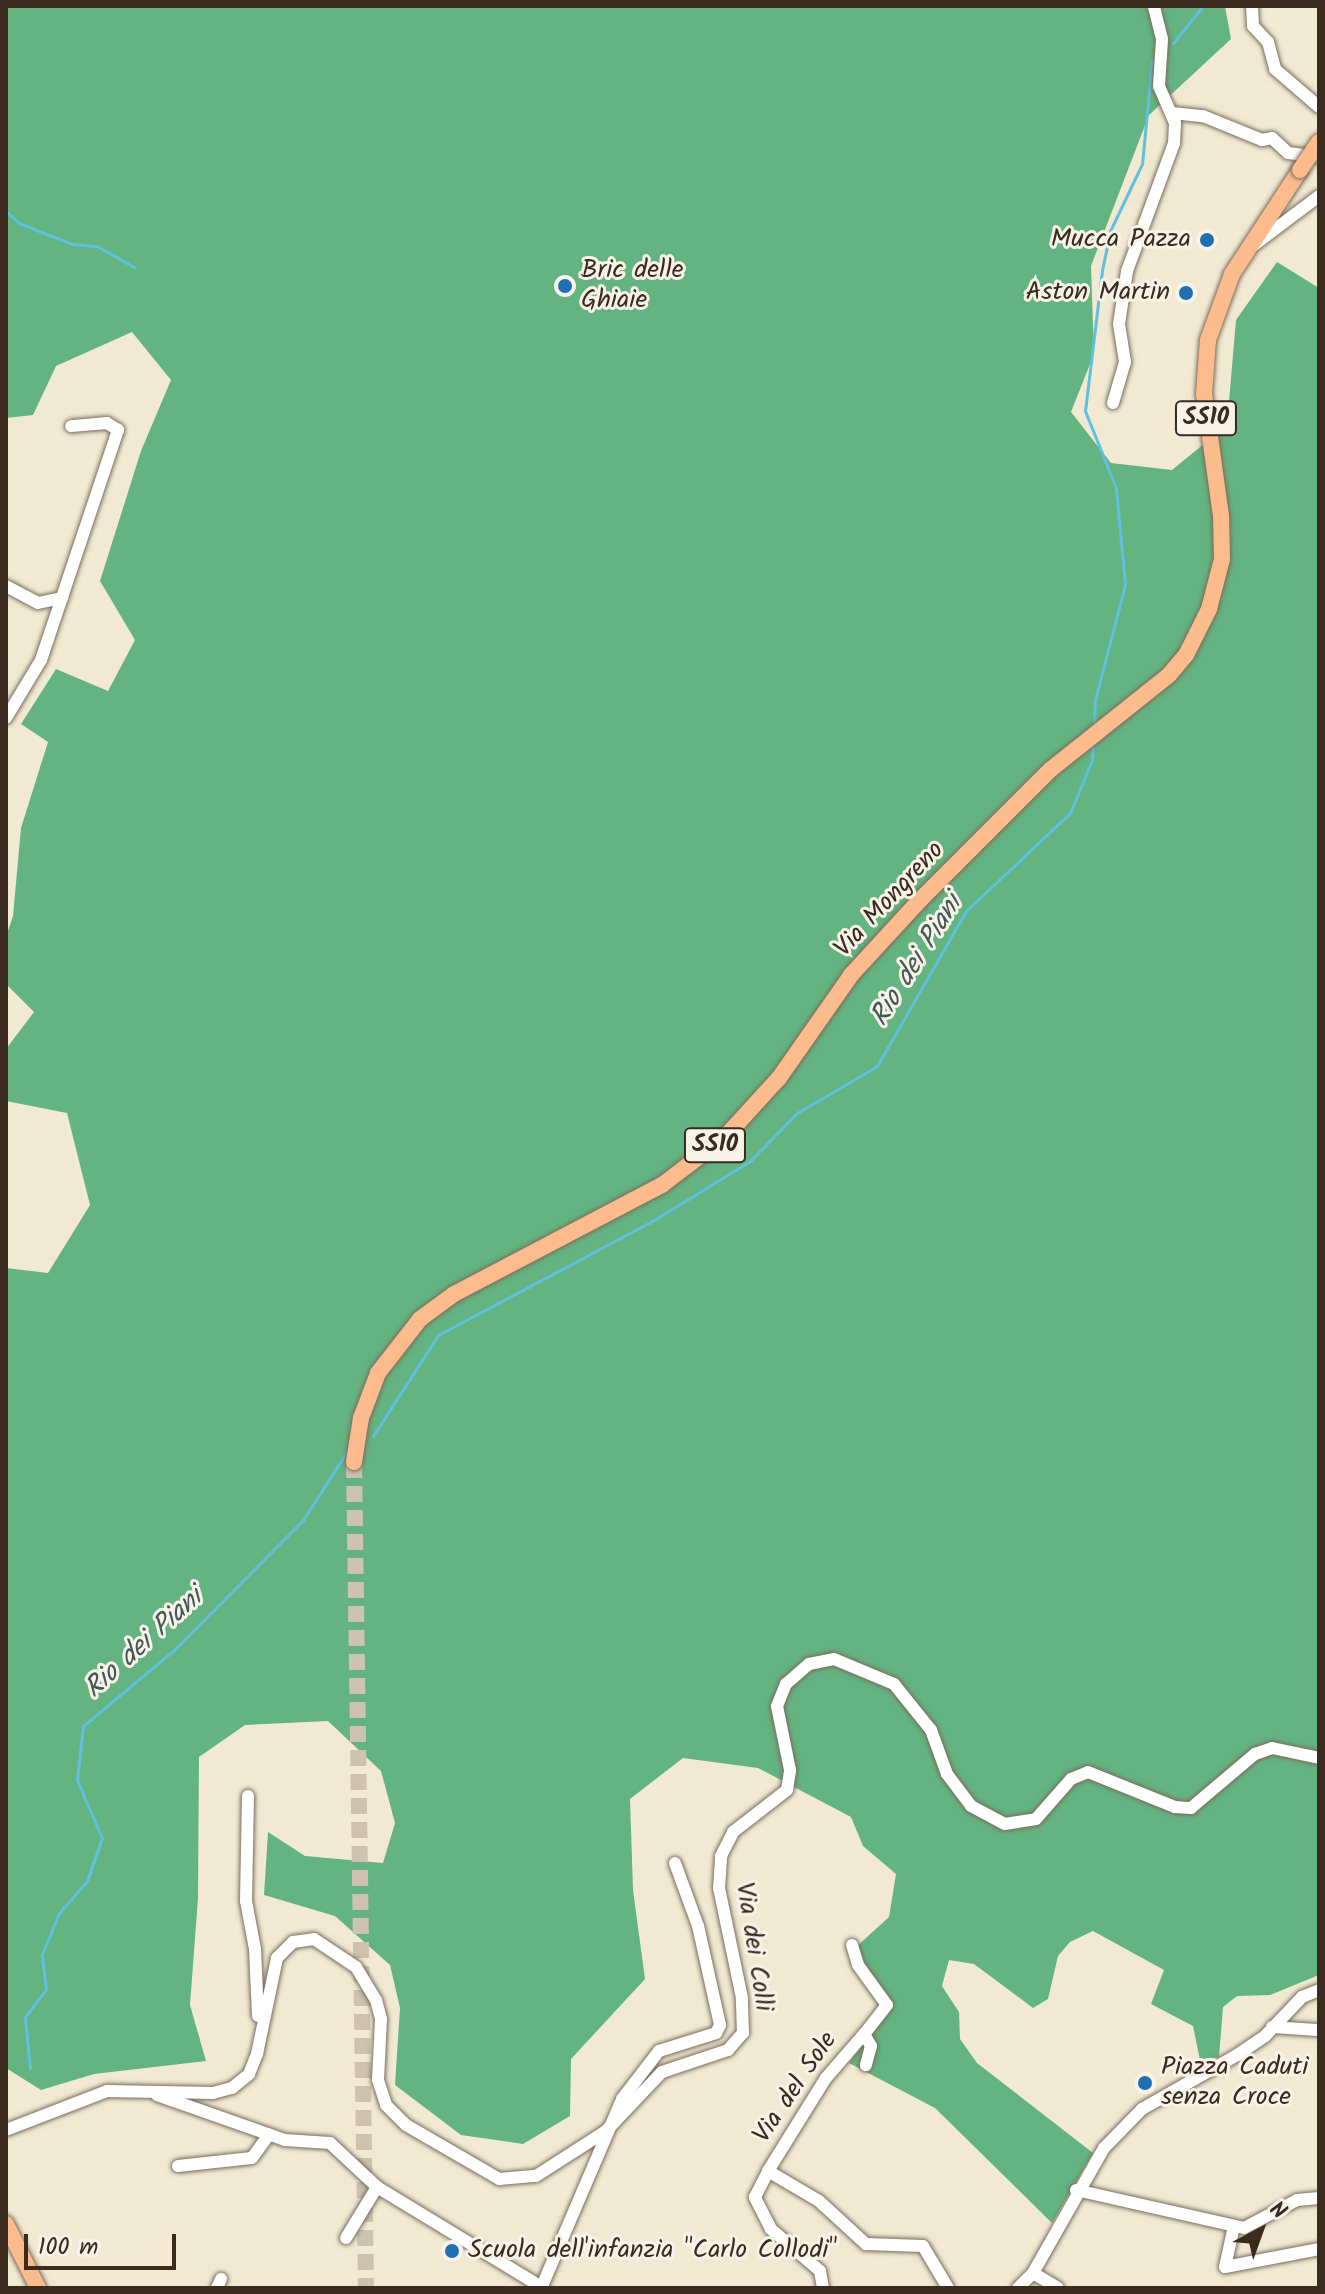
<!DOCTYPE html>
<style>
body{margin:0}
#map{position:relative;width:1325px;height:2294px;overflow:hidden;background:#f1e9d2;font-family:Kalam,sans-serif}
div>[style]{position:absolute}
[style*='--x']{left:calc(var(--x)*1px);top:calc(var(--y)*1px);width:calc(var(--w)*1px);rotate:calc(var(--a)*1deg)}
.forest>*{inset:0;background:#63b480}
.stream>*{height:3px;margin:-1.5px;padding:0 1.5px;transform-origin:1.5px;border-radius:1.5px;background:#5fc1dd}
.major-tunnel>*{height:16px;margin-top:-8px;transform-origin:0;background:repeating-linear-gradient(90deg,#cdc3ae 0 16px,transparent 0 24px)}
.roads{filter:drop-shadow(0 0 2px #7b6d5d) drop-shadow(0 0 2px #7b6d5d)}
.minor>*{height:12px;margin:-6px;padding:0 6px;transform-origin:6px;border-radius:6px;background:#fff}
.major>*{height:16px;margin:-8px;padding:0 8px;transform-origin:8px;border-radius:8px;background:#fbbb8c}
.bridges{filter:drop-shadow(0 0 2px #7b6d5d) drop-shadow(0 0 2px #7b6d5d)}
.major-bridge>*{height:16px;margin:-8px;padding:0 8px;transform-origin:8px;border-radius:8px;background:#fbbb8c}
.dots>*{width:22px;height:22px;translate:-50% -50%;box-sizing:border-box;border:4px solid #f7f3e8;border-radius:50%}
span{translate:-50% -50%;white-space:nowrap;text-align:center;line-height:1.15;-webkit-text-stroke:6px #f7f3e8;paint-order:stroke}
.shield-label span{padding:2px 6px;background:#f7f3e8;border:2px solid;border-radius:6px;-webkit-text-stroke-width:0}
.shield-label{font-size:24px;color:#3b2a1e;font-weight:700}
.poi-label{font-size:26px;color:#3b2a1e}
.right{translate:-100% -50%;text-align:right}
.left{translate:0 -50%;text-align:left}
.street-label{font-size:26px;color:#3b2a1e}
.water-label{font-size:28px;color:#465757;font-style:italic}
.frame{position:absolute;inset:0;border:8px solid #3b2a1e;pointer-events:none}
.north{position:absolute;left:1221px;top:2190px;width:80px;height:80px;-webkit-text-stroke:6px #f7f3e8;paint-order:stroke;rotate:41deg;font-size:22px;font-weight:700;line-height:32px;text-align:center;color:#3b2a1e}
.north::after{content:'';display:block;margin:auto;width:28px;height:36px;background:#3b2a1e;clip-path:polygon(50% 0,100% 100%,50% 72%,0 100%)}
.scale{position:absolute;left:24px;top:2234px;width:152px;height:36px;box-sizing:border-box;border:4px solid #3b2a1e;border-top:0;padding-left:10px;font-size:24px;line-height:28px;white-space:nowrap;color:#3b2a1e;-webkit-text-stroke:6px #f7f3e8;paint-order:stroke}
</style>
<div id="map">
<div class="forest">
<div style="clip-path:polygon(6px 6px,1225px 6px,1231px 39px,1149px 115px,1091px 266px,1094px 354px,1071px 412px,1111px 463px,1172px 470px,1227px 425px,1236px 320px,1277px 262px,1319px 288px,1319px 1975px,1270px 1995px,1237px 1996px,1223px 2007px,1219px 2057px,1200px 2060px,1193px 2026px,1151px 2004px,1164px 1970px,1093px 1931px,1070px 1942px,1058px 1956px,1048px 1999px,1033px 2008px,974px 1964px,949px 1960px,942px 1986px,959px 2012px,960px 2039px,977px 2063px,1093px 2153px,1052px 2223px,935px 2108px,849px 2063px,892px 2006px,867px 1977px,855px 1948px,889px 1917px,896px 1874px,863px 1846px,851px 1817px,758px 1768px,683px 1758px,630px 1799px,633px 1890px,645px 1979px,571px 2059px,570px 2116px,523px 2144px,461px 2135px,395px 2085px,400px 2008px,390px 1965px,335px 1916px,264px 1895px,268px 1832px,305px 1856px,383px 1863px,395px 1823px,381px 1771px,328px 1721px,245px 1725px,199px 1757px,198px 1898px,190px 2005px,206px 2061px,94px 2074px,41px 2090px,6px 2068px,6px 1268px,48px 1273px,90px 1205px,67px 1113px,6px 1101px,6px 1049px,34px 1012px,6px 984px,6px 937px,13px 916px,21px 828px,48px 742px,21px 724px,56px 669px,108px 691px,135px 640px,100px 581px,141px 451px,171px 380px,132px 332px,56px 366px,33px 415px,6px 418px)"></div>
</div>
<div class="stream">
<div style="--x:1173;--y:43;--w:48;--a:-51"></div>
<div style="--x:6;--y:211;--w:18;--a:43"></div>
<div style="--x:19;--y:223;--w:57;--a:21.6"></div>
<div style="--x:72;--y:244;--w:25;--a:5"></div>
<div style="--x:97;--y:246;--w:43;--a:29.6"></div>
<div style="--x:1094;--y:725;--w:25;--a:-88"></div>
<div style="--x:1095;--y:700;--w:119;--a:-75.4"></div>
<div style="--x:1125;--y:585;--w:97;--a:-95.3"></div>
<div style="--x:1116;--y:488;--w:83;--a:-111.9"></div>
<div style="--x:1085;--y:411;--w:142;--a:-83.1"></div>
<div style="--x:1102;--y:270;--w:40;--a:-78"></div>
<div style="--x:1110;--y:231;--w:74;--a:-64.5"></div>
<div style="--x:1142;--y:164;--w:104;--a:-84.5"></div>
<div style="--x:373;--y:1436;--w:120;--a:-57.2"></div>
<div style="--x:438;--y:1335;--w:239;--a:-28"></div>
<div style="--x:649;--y:1223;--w:119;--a:-31.5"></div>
<div style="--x:750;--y:1161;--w:67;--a:-45.6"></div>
<div style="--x:797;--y:1113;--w:93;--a:-30.4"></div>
<div style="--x:877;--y:1066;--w:179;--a:-60.1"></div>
<div style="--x:966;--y:911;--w:143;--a:-43.3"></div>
<div style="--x:1070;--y:813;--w:57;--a:-67.5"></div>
<div style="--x:1092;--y:760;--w:15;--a:-86"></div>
<div style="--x:30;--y:2068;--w:51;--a:-95.6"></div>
<div style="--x:25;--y:2017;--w:35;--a:-53"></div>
<div style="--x:46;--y:1989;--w:35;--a:-97"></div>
<div style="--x:42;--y:1954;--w:44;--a:-67.5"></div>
<div style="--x:59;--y:1913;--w:43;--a:-48.8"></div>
<div style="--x:87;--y:1881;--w:46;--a:-70.8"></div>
<div style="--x:102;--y:1838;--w:63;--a:-113.3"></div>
<div style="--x:77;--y:1780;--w:54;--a:-83.7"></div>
<div style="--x:83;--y:1726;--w:119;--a:-39.9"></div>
<div style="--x:174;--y:1650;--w:183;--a:-45.2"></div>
<div style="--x:303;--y:1520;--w:80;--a:-57.3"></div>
</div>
<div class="major-tunnel">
<div style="--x:354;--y:1462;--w:826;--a:89.17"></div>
</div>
<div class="roads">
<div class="minor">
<div style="--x:1252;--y:6;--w:20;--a:87"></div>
<div style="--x:1253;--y:26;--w:22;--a:47"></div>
<div style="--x:1268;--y:42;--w:28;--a:75"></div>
<div style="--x:1275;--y:69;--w:58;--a:40.8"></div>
<div style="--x:1172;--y:113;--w:31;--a:6"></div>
<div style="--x:1203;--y:116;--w:64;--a:22.1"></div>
<div style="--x:1262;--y:140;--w:10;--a:-11"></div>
<div style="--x:1272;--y:138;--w:22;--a:43"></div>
<div style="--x:1288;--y:153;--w:31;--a:7"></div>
<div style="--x:1254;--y:245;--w:81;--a:-37"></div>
<div style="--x:1113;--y:403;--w:43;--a:-73.7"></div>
<div style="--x:1125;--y:362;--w:38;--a:-99"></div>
<div style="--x:1119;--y:324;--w:54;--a:-81.4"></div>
<div style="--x:1127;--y:271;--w:136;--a:-69.8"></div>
<div style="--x:1174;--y:143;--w:20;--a:-87"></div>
<div style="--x:1175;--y:123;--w:40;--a:-113.4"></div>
<div style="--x:1159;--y:86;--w:47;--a:-86.3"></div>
<div style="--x:1162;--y:39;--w:34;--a:-104"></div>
<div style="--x:6;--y:586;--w:36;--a:28"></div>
<div style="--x:38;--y:603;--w:25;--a:-12"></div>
<div style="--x:6;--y:718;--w:68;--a:-58.9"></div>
<div style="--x:41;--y:660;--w:243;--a:-71.5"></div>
<div style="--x:118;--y:430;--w:13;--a:-148"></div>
<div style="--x:107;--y:423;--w:36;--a:175"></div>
<div style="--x:248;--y:1796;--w:105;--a:91.1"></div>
<div style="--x:246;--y:1901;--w:49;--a:79.4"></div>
<div style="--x:255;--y:1949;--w:67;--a:87.4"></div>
<div style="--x:852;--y:1945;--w:21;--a:73"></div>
<div style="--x:858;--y:1965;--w:49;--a:54.1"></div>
<div style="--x:887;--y:2005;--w:37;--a:128"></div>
<div style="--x:1272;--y:2027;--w:47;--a:3.7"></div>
<div style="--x:157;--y:2095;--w:136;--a:19.4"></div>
<div style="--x:285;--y:2140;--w:45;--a:3.8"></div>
<div style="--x:330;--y:2143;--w:64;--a:43.1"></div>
<div style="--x:377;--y:2187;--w:194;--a:31.3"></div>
<div style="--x:6;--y:2130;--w:108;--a:-21.1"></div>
<div style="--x:107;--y:2091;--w:106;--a:1.1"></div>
<div style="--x:213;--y:2093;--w:20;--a:-15"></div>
<div style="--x:232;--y:2088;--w:22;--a:-39"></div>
<div style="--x:249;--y:2074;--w:22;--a:-68"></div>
<div style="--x:257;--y:2054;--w:98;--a:-78.2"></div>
<div style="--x:277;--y:1958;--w:23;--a:-45"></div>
<div style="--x:293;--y:1942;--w:21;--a:-8"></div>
<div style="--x:314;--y:1939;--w:50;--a:33.7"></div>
<div style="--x:356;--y:1967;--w:39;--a:59"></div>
<div style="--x:376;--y:2000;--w:20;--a:75"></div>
<div style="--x:381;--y:2019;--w:61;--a:92.8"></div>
<div style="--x:378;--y:2080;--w:26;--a:72"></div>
<div style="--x:386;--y:2105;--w:28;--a:45"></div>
<div style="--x:406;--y:2125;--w:108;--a:30.1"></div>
<div style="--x:499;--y:2179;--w:37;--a:-5"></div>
<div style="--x:536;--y:2176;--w:83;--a:-32.7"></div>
<div style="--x:606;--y:2131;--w:81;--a:-46.5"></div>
<div style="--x:662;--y:2072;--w:70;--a:-18.4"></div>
<div style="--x:728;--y:2050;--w:23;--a:-49"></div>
<div style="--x:743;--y:2033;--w:35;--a:-92"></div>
<div style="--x:742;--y:1998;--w:112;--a:-101.8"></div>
<div style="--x:719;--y:1888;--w:32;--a:-86"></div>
<div style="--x:721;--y:1856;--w:27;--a:-63"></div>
<div style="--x:733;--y:1832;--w:68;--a:-37.9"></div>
<div style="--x:787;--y:1790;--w:20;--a:-81"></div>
<div style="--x:790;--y:1770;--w:65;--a:-101.5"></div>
<div style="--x:777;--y:1706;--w:24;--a:-68"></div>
<div style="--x:786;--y:1684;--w:30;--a:-41"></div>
<div style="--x:809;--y:1664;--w:25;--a:-11"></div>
<div style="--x:834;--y:1659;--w:65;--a:22.6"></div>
<div style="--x:894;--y:1684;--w:59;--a:51.2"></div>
<div style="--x:931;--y:1730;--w:47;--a:70"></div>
<div style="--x:947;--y:1774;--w:40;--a:53"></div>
<div style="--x:971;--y:1806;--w:38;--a:28"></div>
<div style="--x:1005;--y:1824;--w:31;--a:-9"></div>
<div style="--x:1036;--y:1819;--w:53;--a:-48.8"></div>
<div style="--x:1071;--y:1779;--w:18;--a:-22"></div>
<div style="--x:1088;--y:1772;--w:94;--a:21.9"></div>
<div style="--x:1175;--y:1807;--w:16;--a:4"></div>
<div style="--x:1191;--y:1808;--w:84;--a:-40.2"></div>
<div style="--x:1255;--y:1754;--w:18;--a:-19"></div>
<div style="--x:1272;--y:1748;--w:48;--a:12"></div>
<div style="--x:178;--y:2166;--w:74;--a:-6.2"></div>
<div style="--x:252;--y:2158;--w:29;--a:-54"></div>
<div style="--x:768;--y:2171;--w:110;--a:-58.1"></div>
<div style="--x:826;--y:2078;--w:58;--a:-49.2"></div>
<div style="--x:864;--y:2034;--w:14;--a:60"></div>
<div style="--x:871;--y:2046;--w:20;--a:105"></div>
<div style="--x:1076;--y:2190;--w:172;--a:12.7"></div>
<div style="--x:1244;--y:2228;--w:60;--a:-27.8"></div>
<div style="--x:1297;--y:2200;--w:22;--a:-5"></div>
<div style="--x:1234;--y:2226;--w:42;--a:102.4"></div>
<div style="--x:1225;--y:2267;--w:96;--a:-10.8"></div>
<div style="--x:346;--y:2238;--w:60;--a:-58.7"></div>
<div style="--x:1033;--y:2273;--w:29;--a:31"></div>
<div style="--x:542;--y:2286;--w:203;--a:-66.8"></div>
<div style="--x:622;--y:2099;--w:61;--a:-52.4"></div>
<div style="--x:659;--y:2051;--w:60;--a:-17.5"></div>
<div style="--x:716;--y:2033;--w:9;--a:-63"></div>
<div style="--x:720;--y:2025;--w:101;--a:-102.5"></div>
<div style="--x:698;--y:1926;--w:67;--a:-110.1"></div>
<div style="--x:217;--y:2288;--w:10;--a:-66"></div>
<div style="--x:823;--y:2288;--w:17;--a:-100"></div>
<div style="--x:820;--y:2271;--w:65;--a:-139.4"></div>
<div style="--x:771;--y:2229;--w:36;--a:-117"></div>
<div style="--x:755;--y:2197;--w:29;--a:-63"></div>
<div style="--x:768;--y:2171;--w:59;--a:30.5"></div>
<div style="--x:819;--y:2201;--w:64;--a:42.5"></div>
<div style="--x:866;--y:2244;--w:57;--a:2"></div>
<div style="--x:923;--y:2246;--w:49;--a:59.2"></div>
<div style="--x:1018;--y:2288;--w:21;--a:-45"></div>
<div style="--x:1033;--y:2273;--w:144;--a:-60.4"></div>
<div style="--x:1104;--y:2148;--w:54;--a:-45.7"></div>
<div style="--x:1142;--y:2109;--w:109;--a:-29.6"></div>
<div style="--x:1237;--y:2055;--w:34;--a:-34"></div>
<div style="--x:1265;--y:2036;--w:54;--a:-46.5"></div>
<div style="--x:1302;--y:1997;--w:18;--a:-22"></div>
</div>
<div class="major">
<div style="--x:354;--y:1462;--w:45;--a:-81"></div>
<div style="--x:361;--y:1418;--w:48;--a:-69.3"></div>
<div style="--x:378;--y:1373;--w:68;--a:-52.1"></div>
<div style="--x:420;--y:1319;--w:42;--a:-36.3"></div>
<div style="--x:454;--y:1294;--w:235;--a:-27.7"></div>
<div style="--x:662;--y:1185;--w:81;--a:-37.4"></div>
<div style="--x:726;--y:1136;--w:79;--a:-47.6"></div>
<div style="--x:779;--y:1078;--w:126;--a:-55"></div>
<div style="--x:851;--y:975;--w:102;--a:-47.4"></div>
<div style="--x:920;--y:900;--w:184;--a:-45"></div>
<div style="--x:1050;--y:770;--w:152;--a:-38.6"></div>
<div style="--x:1169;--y:675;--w:26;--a:-50"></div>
<div style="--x:1186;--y:655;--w:51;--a:-63.4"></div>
<div style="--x:1209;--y:609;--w:52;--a:-75.4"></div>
<div style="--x:1222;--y:559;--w:43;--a:-91.3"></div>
<div style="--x:1221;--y:516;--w:123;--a:-97.9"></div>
<div style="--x:1204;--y:394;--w:54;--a:-85.8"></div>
<div style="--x:1208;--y:340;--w:70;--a:-70"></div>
<div style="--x:1232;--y:274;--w:124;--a:-56.8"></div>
<div style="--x:6;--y:2224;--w:72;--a:63.4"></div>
</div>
</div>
<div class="bridges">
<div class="major-bridge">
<div style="--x:1300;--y:170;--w:34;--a:-56"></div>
</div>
</div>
<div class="dots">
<div style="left:1207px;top:240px;background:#1f6fb2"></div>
<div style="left:565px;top:286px;background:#1f6fb2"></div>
<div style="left:1186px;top:293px;background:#1f6fb2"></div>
<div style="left:1145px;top:2083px;background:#1f6fb2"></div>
<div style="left:452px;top:2251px;background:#1f6fb2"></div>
</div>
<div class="shield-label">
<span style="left:1206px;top:418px">SS10</span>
<span style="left:715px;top:1145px">SS10</span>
</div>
<div class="poi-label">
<span class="right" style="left:1191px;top:240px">Mucca Pazza</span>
<span class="left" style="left:581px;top:286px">Bric delle<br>Ghiaie</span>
<span class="right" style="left:1170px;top:293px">Aston Martin</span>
<span class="left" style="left:1161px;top:2083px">Piazza Caduti<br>senza Croce</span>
<span class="left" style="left:468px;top:2251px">Scuola dell'infanzia "Carlo Collodi"</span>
</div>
<div class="street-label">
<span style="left:890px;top:900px;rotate:-47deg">Via Mongreno</span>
<span style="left:753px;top:1947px;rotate:81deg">Via dei Colli</span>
<span style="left:796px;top:2088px;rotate:-56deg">Via del Sole</span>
</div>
<div class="water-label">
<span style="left:917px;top:961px;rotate:-58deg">Rio dei Piani</span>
<span style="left:144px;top:1644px;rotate:-42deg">Rio dei Piani</span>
</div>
<div class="frame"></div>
<div class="north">N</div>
<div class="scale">100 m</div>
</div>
